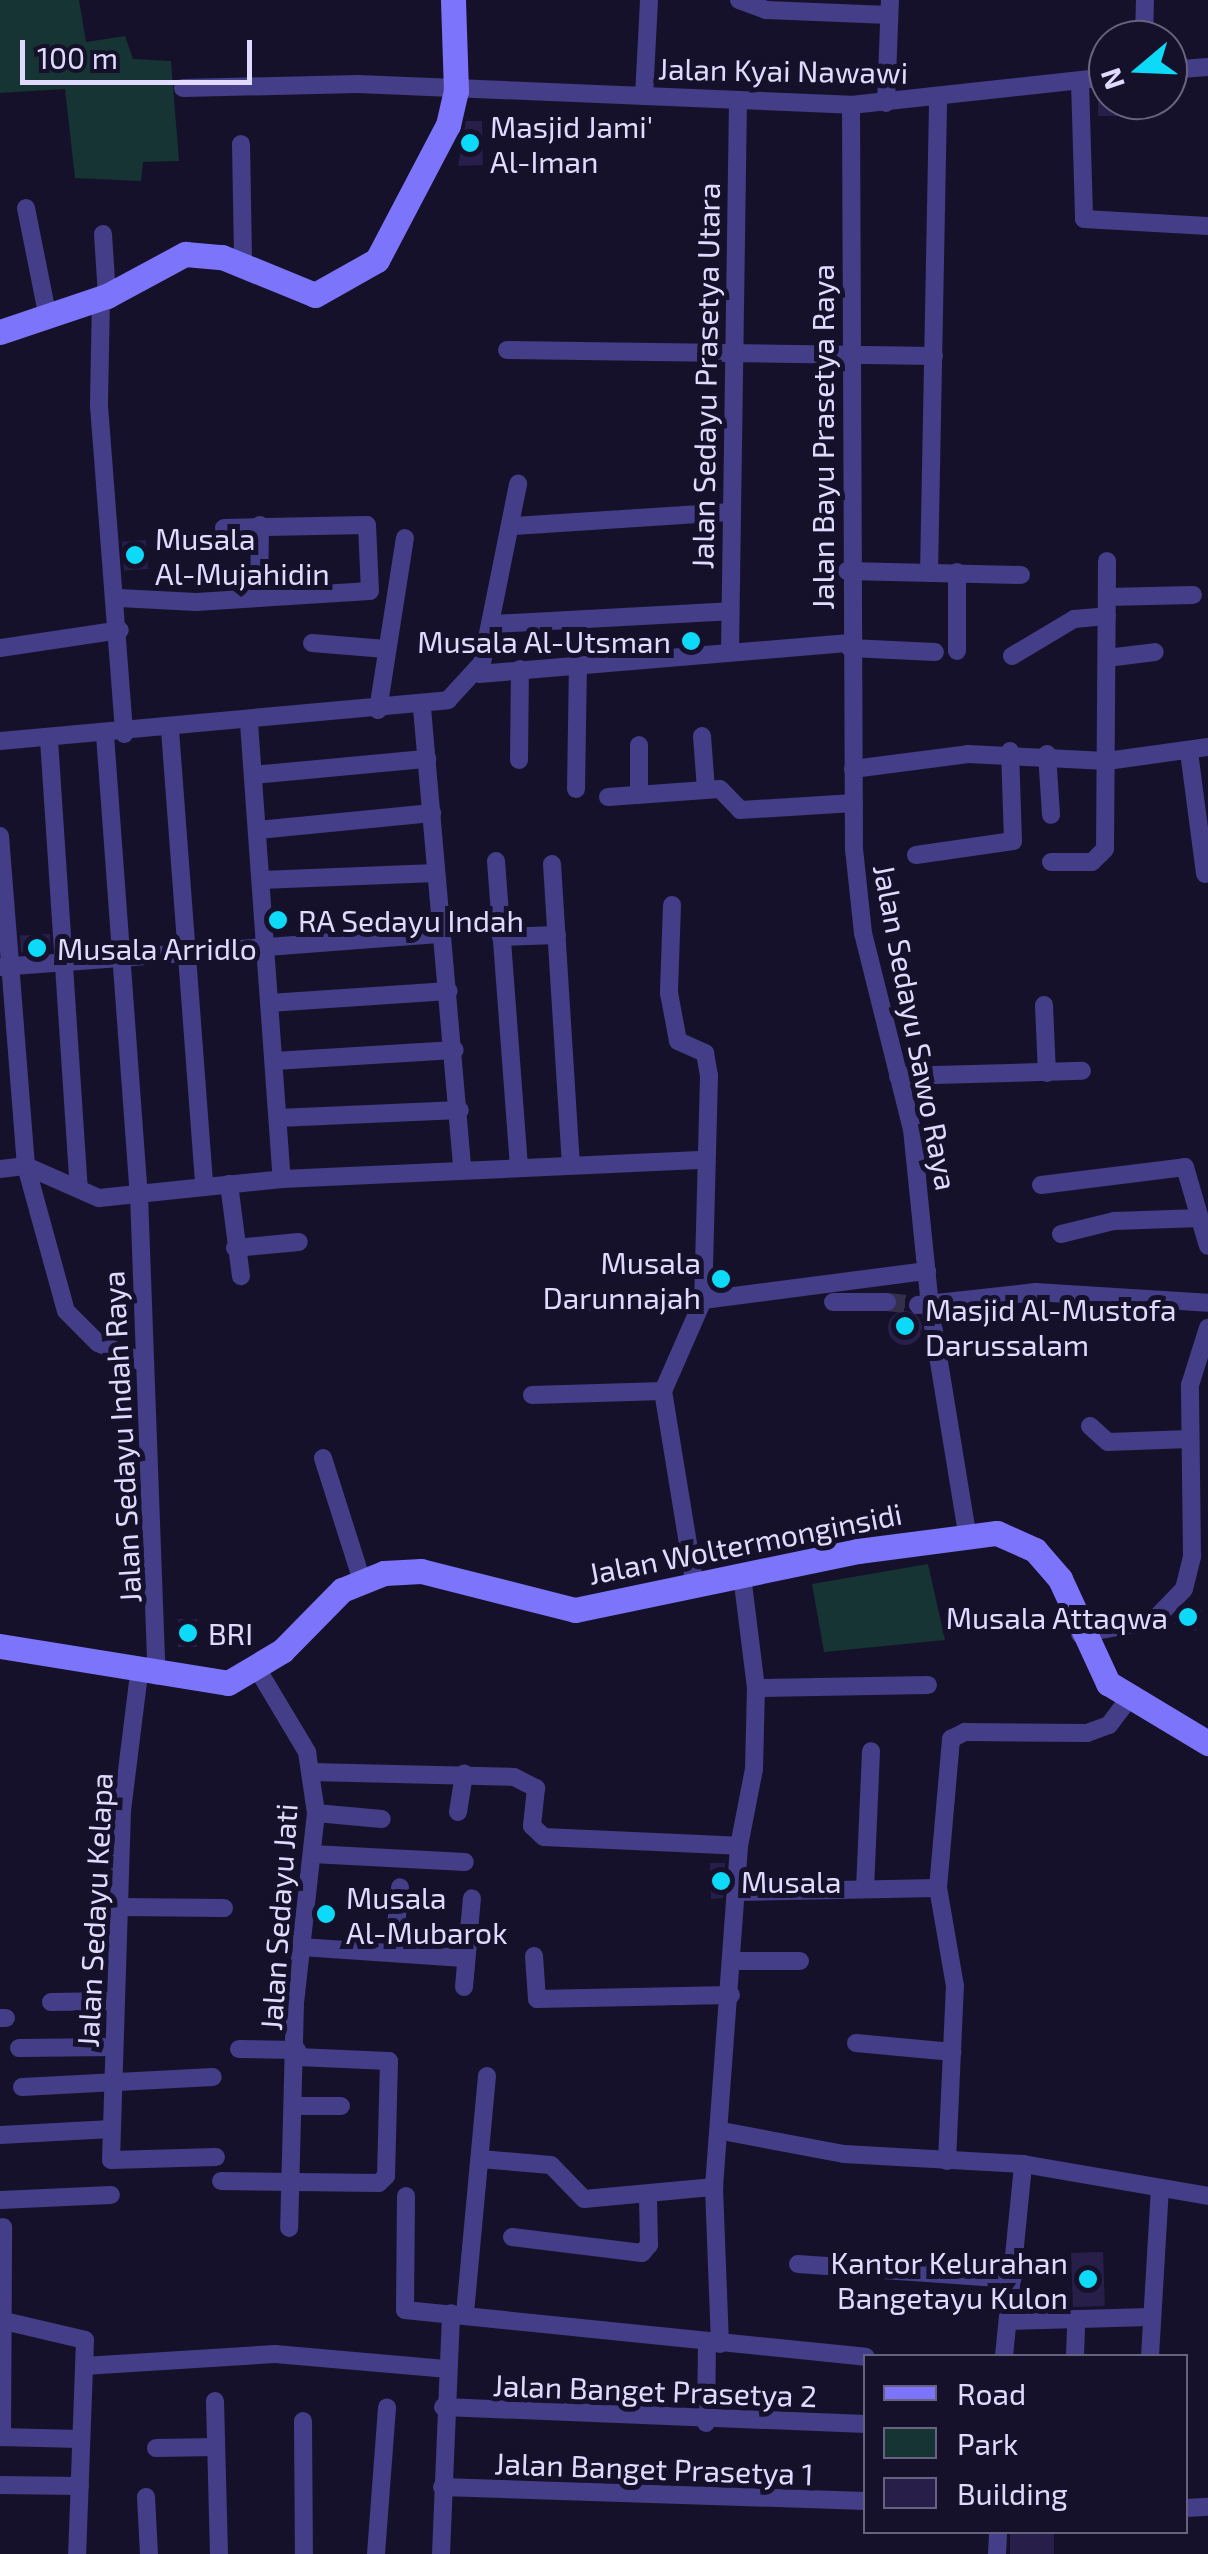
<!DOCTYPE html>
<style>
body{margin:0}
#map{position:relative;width:1208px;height:2554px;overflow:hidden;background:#16112a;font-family:"Exo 2",sans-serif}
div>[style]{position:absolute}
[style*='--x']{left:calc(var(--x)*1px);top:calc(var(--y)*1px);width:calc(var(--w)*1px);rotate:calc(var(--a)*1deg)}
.green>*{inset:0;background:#153433}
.building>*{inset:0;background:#281e4a;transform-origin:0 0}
.round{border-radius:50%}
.street-tunnel>*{height:18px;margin-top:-9px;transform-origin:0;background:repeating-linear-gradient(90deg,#342f4a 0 18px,transparent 0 27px)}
.street>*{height:18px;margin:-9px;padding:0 9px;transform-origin:9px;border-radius:9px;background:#433e87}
.secondary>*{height:25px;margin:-12.5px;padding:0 12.5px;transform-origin:12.5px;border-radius:12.5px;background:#7c75fb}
.dots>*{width:28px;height:28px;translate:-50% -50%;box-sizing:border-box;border:5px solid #16112a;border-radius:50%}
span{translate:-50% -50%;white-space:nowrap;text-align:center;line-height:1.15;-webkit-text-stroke:10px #16112a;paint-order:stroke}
.street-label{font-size:30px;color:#e0dbfe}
.poi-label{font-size:30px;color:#e0dbfe}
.left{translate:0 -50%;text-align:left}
.right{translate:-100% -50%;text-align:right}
.legend{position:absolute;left:863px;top:2354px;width:325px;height:180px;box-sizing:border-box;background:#16112a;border:2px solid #67627f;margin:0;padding:12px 18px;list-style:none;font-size:30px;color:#e0dbfe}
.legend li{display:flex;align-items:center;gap:20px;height:50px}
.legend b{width:50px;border:2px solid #67627f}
.north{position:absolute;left:1088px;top:20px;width:100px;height:100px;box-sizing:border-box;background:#16112a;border:2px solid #67627f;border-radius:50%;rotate:251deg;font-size:28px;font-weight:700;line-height:40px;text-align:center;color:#e0dbfe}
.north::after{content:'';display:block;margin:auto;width:35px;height:45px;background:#0ddaf8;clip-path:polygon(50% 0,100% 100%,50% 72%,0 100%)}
.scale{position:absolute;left:20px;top:40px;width:232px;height:45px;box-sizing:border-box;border:5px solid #e0dbfe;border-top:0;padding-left:12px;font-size:30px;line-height:35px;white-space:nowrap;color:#e0dbfe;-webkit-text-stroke:8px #16112a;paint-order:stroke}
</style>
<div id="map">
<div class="green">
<div style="clip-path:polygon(0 0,79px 0,86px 42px,125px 36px,133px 59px,171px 61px,179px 161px,143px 162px,141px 181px,75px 178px,65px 89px,0 93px)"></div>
<div style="clip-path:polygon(928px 1564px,945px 1640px,824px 1652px,812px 1584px)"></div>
</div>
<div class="building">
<div style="left:1098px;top:100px;width:28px;height:16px"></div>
<div style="clip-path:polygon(466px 121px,482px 121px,483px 165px,458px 166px)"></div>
<div style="left:146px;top:540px;width:29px;height:24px;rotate:86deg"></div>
<div style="left:50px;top:934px;width:17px;height:30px;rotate:87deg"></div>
<div class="round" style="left:888px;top:1311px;width:34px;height:34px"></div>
<div style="clip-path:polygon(1186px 1605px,1202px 1610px,1196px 1631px,1174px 1624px)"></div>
<div style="left:197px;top:1619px;width:28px;height:19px;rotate:90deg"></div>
<div style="clip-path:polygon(710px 1863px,725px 1863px,723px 1898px,711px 1899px)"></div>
<div style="left:1103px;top:2252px;width:54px;height:32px;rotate:88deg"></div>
<div style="left:1010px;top:2532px;width:44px;height:22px"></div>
</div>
<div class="street-tunnel">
<div style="--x:887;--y:1302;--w:31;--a:6"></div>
</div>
<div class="street">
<div style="--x:739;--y:0;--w:29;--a:20"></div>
<div style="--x:766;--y:10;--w:123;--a:2.3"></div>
<div style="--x:1144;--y:40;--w:40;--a:-88.6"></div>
<div style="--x:1168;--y:70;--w:40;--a:-4.3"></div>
<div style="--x:1080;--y:81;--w:138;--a:88.3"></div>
<div style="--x:1084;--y:219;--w:124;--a:3.2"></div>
<div style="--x:183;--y:88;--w:175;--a:-1.3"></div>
<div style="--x:358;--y:84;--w:493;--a:2.4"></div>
<div style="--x:851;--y:105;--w:259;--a:-6.2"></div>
<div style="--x:644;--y:96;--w:96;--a:-87"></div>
<div style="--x:886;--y:103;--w:103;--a:-87.8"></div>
<div style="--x:851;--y:105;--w:744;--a:89.77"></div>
<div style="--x:854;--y:849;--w:84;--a:83.9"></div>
<div style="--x:863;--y:933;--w:202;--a:76"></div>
<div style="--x:912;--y:1129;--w:179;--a:84.2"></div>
<div style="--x:930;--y:1307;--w:229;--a:80.7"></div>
<div style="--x:241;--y:144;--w:120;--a:89"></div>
<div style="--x:26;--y:208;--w:112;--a:78.7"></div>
<div style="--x:103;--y:234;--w:62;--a:86.3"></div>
<div style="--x:101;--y:298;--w:108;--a:91.1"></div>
<div style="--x:99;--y:406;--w:329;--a:85.6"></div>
<div style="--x:507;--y:350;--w:427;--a:0.8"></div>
<div style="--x:514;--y:526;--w:215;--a:-3.7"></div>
<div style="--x:847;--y:571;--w:174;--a:1.3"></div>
<div style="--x:957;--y:572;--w:79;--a:90"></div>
<div style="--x:929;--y:573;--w:475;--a:-88.9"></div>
<div style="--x:1107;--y:597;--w:86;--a:-1.3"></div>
<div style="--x:119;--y:598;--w:77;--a:3"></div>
<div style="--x:196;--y:602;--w:174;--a:-3.6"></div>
<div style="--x:370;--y:591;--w:66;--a:-92.6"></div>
<div style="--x:367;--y:525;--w:143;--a:178.8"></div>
<div style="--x:259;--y:598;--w:73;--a:-89.2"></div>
<div style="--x:493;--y:624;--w:237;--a:-3.1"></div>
<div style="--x:312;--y:643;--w:74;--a:4.6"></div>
<div style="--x:0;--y:648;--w:121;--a:-8.5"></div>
<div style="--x:850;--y:648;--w:85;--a:2.7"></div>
<div style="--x:730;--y:652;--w:550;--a:-89.17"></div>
<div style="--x:1012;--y:656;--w:72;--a:-30.8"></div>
<div style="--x:1074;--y:619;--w:33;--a:-5"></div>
<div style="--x:1107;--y:658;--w:48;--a:-7.1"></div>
<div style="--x:479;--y:674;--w:372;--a:-4.8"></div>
<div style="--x:422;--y:708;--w:463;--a:85"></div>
<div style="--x:378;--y:710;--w:174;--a:-81.1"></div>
<div style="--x:249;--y:723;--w:457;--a:85.9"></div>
<div style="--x:170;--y:730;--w:457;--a:85.7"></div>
<div style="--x:105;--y:735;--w:461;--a:85.8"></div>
<div style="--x:139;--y:1195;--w:481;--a:87.9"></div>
<div style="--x:702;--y:736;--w:53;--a:85.7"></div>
<div style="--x:49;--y:740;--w:447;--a:86.2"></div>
<div style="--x:0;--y:741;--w:450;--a:-5.2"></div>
<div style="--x:448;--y:700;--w:50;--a:-47.4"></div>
<div style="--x:482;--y:663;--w:183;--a:-78.6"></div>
<div style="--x:639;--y:745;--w:50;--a:90"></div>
<div style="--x:1189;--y:752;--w:123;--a:82.5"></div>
<div style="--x:1047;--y:754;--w:61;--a:86.2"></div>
<div style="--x:519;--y:760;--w:91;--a:-89.4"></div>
<div style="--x:853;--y:769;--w:116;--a:-7.4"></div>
<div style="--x:968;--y:754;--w:139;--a:2.9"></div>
<div style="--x:1107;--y:761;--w:102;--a:-7.9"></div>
<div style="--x:253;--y:775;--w:175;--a:-5.3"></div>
<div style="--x:576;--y:789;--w:121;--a:-89.1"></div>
<div style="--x:608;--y:797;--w:112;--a:-4.1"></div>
<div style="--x:720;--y:789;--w:29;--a:46"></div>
<div style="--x:740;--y:810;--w:114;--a:-3.5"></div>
<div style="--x:258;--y:830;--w:175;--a:-5.6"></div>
<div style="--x:0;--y:836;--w:331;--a:85.5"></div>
<div style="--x:26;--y:1166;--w:150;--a:74.6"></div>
<div style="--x:66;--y:1311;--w:45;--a:45"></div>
<div style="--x:98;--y:1343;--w:48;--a:23.4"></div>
<div style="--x:916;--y:855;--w:98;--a:-8.2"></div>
<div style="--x:1013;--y:841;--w:90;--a:-91.9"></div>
<div style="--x:496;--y:861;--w:305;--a:85.7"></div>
<div style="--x:1051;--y:862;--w:41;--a:0"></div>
<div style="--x:1092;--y:862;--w:18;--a:-45"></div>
<div style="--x:1105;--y:849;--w:288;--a:-89.6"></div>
<div style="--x:552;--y:864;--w:299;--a:86.4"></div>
<div style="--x:261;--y:880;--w:175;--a:-2.3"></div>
<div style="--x:672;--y:905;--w:88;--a:92"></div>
<div style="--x:669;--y:993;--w:49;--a:79.4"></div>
<div style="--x:678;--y:1041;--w:30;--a:24"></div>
<div style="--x:705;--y:1053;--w:23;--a:80"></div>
<div style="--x:709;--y:1076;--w:224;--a:91.5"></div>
<div style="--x:703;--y:1300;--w:99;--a:113.7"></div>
<div style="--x:663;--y:1391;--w:199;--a:80.7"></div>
<div style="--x:501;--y:937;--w:56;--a:-2"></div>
<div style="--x:0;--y:967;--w:443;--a:-4.3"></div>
<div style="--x:269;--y:1003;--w:180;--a:-3.8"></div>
<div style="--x:1044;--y:1005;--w:68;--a:87.5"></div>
<div style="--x:274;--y:1061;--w:181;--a:-3.5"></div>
<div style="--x:898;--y:1076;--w:184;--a:-1.6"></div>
<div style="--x:278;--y:1118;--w:182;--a:-2.5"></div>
<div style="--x:0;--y:1169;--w:26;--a:-7"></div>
<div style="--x:26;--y:1166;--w:80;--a:23.7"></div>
<div style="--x:99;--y:1198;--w:184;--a:-5.9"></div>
<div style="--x:282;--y:1179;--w:423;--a:-2.6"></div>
<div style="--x:229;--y:1184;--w:93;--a:82.6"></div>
<div style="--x:1041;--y:1185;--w:145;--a:-7.1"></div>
<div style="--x:1185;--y:1167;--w:82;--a:73.8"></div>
<div style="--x:1061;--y:1234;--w:55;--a:-13.8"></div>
<div style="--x:1114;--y:1221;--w:86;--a:-2"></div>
<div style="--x:235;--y:1248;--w:64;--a:-5.4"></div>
<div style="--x:584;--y:1302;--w:119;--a:-1"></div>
<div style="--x:703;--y:1300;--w:226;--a:-7.4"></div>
<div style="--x:833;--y:1302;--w:54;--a:0"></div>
<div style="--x:918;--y:1305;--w:118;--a:-6.3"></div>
<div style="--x:1035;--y:1292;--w:173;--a:3.6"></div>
<div style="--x:532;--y:1395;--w:131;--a:-1.7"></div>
<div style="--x:1090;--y:1426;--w:24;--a:42"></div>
<div style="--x:1108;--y:1442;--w:81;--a:-2.1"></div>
<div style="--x:323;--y:1458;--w:126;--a:72.4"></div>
<div style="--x:1080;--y:1634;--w:75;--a:-10.7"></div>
<div style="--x:1154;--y:1620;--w:43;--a:-45.9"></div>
<div style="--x:1184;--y:1589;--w:34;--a:-76"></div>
<div style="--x:1192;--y:1556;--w:171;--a:-90.7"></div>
<div style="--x:1190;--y:1385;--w:60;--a:-72.5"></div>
<div style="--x:258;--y:1670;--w:96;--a:59.1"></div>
<div style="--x:307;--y:1752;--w:62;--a:81.6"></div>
<div style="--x:316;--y:1813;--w:191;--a:96.3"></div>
<div style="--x:295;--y:2003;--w:225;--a:91.5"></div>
<div style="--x:139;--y:1674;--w:137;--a:97.1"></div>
<div style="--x:122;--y:1810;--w:350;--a:91.8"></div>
<div style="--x:111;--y:2160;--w:105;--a:-1.6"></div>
<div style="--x:756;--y:1688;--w:172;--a:-1"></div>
<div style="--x:311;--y:1772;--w:203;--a:1.4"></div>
<div style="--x:514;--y:1777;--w:25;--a:27"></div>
<div style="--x:536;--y:1788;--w:38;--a:96"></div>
<div style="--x:532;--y:1826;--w:16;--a:43"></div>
<div style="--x:544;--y:1837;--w:195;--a:2.6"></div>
<div style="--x:458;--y:1812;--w:39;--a:-81"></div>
<div style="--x:316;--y:1813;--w:66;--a:5.2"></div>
<div style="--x:312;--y:1854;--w:153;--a:3"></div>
<div style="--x:865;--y:1889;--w:138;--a:-87.5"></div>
<div style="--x:736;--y:1892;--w:202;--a:-1.1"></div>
<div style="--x:120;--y:1907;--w:104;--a:0.6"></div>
<div style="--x:301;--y:1947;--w:163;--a:3.9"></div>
<div style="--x:393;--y:1953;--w:66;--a:-83.9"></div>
<div style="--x:534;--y:1956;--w:43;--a:86"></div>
<div style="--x:537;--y:1999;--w:194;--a:-1.2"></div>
<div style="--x:733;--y:1961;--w:67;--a:0"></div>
<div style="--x:464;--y:1987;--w:89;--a:-84.9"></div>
<div style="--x:51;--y:2002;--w:65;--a:-0.9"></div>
<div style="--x:0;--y:2018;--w:6;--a:0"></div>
<div style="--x:856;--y:2043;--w:97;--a:5.3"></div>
<div style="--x:19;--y:2048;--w:95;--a:-0.6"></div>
<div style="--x:239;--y:2049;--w:58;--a:1"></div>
<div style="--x:22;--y:2087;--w:191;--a:-3"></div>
<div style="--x:295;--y:2106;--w:46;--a:0"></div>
<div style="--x:722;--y:2131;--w:124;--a:10.7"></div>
<div style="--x:844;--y:2154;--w:179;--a:3.2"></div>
<div style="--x:1023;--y:2164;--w:188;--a:9.8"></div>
<div style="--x:0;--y:2135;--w:112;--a:-3.1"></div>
<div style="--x:480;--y:2159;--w:71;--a:4.8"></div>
<div style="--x:551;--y:2165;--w:47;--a:45.9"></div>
<div style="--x:584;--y:2199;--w:131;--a:-5.3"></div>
<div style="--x:947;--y:2161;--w:175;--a:-87.4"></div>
<div style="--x:955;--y:1986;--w:99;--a:-99.8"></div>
<div style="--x:938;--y:1888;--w:150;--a:-85"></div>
<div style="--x:951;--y:1739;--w:16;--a:-27"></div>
<div style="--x:965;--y:1732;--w:122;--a:0.5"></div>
<div style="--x:1087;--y:1733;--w:23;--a:-20"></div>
<div style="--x:1109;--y:1725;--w:31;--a:-53"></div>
<div style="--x:221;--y:2181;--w:158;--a:0.7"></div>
<div style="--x:379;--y:2183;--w:10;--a:-45"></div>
<div style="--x:386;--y:2176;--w:115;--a:-88.5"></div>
<div style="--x:389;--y:2061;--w:92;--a:-177.5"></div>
<div style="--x:406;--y:2196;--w:114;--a:90.5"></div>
<div style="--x:405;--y:2310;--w:463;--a:5.8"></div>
<div style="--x:0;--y:2200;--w:111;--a:-2.6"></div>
<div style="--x:512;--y:2237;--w:131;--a:7"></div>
<div style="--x:642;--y:2253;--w:11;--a:-49"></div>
<div style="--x:649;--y:2245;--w:49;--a:-91.2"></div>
<div style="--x:798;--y:2264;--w:215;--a:4"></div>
<div style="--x:465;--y:2313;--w:238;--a:-84.7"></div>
<div style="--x:0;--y:2320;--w:87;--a:13.2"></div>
<div style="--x:85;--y:2340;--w:214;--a:92.1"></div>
<div style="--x:1008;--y:2321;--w:142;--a:-1.6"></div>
<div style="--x:720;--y:2344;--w:157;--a:-92.2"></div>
<div style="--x:714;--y:2187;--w:342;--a:-85.8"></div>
<div style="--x:739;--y:1846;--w:78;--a:-79"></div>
<div style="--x:754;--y:1769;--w:81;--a:-88.6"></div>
<div style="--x:756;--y:1688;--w:113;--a:-97.1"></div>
<div style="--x:1004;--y:2356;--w:193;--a:-84.3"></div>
<div style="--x:1075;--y:2356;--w:31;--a:-88"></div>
<div style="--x:1150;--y:2356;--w:167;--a:-86.6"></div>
<div style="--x:84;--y:2366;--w:191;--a:-3.6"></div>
<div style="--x:275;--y:2354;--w:171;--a:5"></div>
<div style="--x:215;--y:2401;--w:153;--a:88.5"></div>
<div style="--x:443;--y:2407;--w:423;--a:2.3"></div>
<div style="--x:303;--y:2421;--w:133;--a:89.6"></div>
<div style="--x:706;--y:2423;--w:80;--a:-89.3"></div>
<div style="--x:0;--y:2437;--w:80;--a:1.4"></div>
<div style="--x:2;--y:2437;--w:210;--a:-89.7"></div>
<div style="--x:156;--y:2448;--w:60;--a:-1"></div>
<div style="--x:0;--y:2485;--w:80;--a:0.7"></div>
<div style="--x:442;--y:2487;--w:424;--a:1.9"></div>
<div style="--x:146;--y:2497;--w:57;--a:87"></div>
<div style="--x:1186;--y:2508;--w:22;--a:-3"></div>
<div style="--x:376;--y:2554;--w:147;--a:-85.7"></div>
<div style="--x:441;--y:2554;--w:241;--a:-87.6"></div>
<div style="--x:997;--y:2554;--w:22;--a:-87"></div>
</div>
<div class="secondary">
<div style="--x:0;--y:332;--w:113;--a:-18.6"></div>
<div style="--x:107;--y:296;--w:89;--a:-28.3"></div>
<div style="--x:185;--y:254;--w:37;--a:5"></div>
<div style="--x:222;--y:257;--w:100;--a:22.2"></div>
<div style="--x:315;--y:295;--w:71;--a:-29.4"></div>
<div style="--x:377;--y:260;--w:153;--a:-62.3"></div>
<div style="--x:448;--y:125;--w:35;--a:-77"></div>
<div style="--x:456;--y:91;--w:91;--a:-91.9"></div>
<div style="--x:0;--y:1646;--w:231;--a:9.2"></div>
<div style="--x:228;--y:1683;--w:63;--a:-30.7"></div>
<div style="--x:282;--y:1651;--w:86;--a:-45.5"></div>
<div style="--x:342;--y:1590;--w:45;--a:-22"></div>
<div style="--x:384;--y:1573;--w:37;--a:-3"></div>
<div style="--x:421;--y:1571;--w:159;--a:14.2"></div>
<div style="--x:575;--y:1610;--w:289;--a:-11.8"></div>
<div style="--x:858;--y:1551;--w:140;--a:-7.4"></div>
<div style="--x:997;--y:1533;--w:42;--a:24.1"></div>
<div style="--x:1035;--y:1550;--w:38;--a:49"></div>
<div style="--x:1060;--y:1579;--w:115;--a:65.2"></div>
<div style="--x:1108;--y:1683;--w:117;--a:31"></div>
</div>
<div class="dots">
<div style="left:470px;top:143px;background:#0ddaf8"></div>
<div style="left:135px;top:555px;background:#0ddaf8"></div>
<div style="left:691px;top:641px;background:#0ddaf8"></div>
<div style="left:278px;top:920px;background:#0ddaf8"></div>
<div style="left:37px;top:948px;background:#0ddaf8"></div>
<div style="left:721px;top:1279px;background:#0ddaf8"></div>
<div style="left:905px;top:1326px;background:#0ddaf8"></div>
<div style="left:1188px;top:1617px;background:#0ddaf8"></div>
<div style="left:188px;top:1633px;background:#0ddaf8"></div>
<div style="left:721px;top:1881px;background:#0ddaf8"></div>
<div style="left:326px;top:1914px;background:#0ddaf8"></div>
<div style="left:1088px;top:2279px;background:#0ddaf8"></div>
</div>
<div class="street-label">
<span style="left:783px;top:70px;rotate:1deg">Jalan Kyai Nawawi</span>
<span style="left:705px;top:376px;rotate:-89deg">Jalan Sedayu Prasetya Utara</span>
<span style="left:822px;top:437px;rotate:-90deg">Jalan Bayu Prasetya Raya</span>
<span style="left:916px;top:1027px;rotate:79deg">Jalan Sedayu Sawo Raya</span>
<span style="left:121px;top:1437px;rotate:-93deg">Jalan Sedayu Indah Raya</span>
<span style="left:745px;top:1543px;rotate:-11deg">Jalan Woltermonginsidi</span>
<span style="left:94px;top:1910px;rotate:-87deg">Jalan Sedayu Kelapa</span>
<span style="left:278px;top:1917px;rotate:-86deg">Jalan Sedayu Jati</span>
<span style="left:655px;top:2390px;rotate:2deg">Jalan Banget Prasetya 2</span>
<span style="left:654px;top:2468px;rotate:2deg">Jalan Banget Prasetya 1</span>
</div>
<div class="poi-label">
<span class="left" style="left:490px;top:143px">Masjid Jami'<br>Al-Iman</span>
<span class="left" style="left:155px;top:555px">Musala<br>Al-Mujahidin</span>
<span class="right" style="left:671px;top:641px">Musala Al-Utsman</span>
<span class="left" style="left:298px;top:920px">RA Sedayu Indah</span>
<span class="left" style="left:57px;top:948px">Musala Arridlo</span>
<span class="right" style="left:701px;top:1279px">Musala<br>Darunnajah</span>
<span class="left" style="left:925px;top:1326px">Masjid Al-Mustofa<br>Darussalam</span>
<span class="right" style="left:1168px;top:1617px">Musala Attaqwa</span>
<span class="left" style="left:208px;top:1633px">BRI</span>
<span class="left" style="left:741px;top:1881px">Musala</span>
<span class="left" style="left:346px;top:1914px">Musala<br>Al-Mubarok</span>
<span class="right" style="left:1068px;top:2279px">Kantor Kelurahan<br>Bangetayu Kulon</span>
</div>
<ul class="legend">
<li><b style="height:12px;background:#7c75fb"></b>Road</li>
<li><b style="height:28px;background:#153433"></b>Park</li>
<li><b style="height:28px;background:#281e4a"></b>Building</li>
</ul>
<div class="north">N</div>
<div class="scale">100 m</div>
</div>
